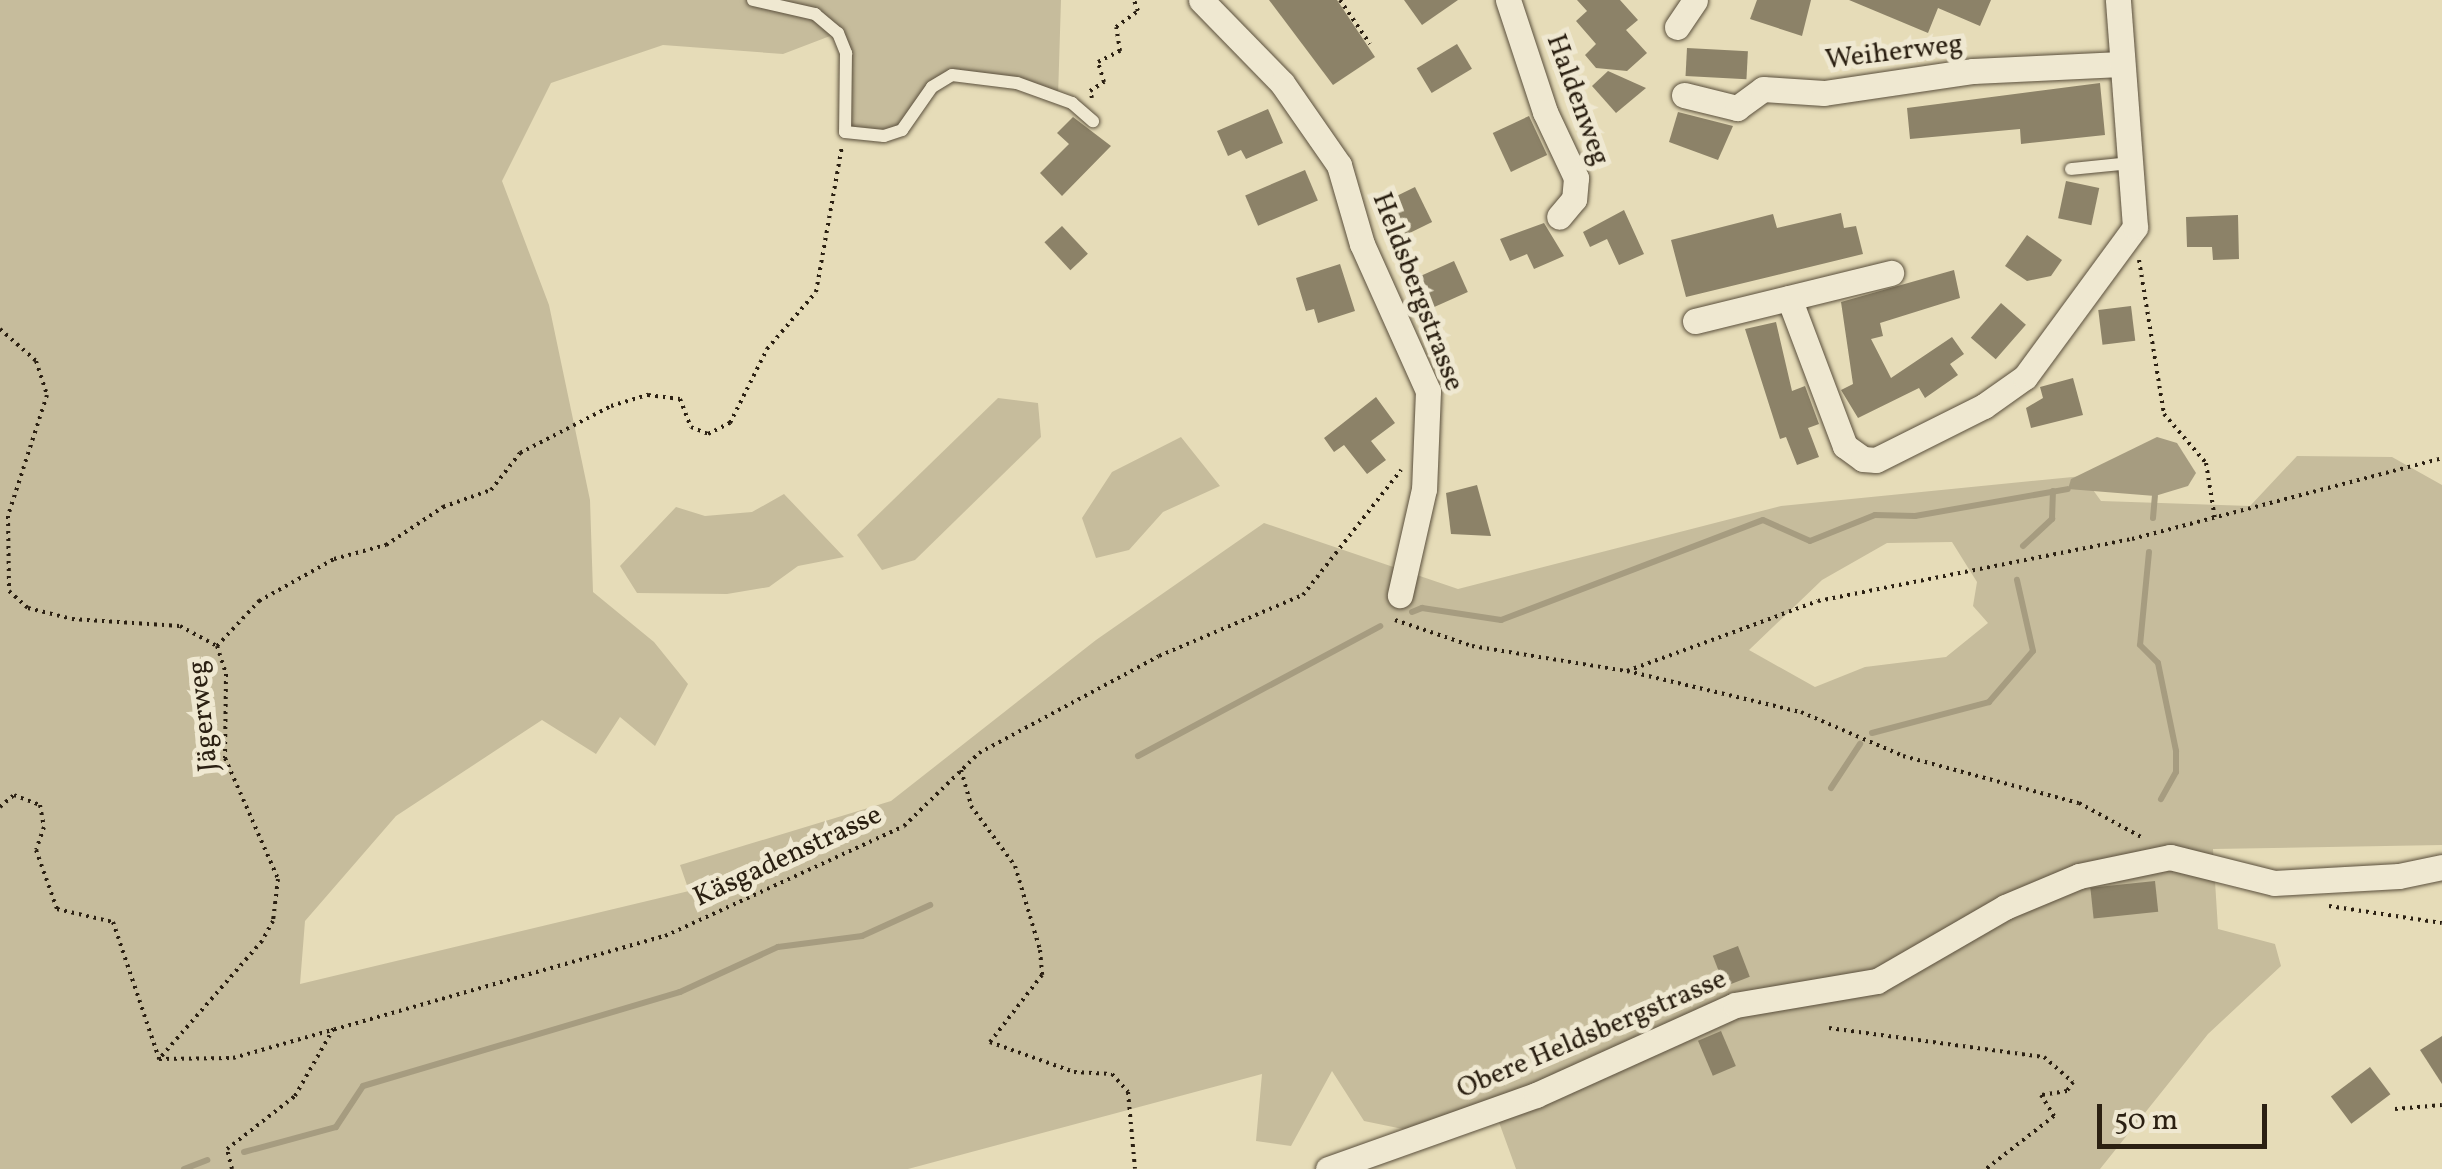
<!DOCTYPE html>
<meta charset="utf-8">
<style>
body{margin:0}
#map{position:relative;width:2442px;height:1169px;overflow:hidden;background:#e6dcb8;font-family:Vollkorn,serif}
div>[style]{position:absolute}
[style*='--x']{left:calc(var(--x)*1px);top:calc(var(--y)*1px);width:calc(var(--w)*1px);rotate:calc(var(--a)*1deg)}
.green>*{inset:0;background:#c6bc9c}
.water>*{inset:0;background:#a69c80}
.stream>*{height:6px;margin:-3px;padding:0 3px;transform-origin:3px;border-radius:3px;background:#a69c80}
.building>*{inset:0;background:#8c8268;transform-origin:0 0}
.path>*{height:4px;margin-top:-2px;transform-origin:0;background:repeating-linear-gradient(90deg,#2b2012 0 2.5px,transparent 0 7.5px)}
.roads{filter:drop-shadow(0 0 2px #5a4f3c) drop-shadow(0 0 2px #5a4f3c)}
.service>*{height:12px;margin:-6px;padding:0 6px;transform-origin:6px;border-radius:6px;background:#efe8d1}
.minor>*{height:25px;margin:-12.5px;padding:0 12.5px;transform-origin:12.5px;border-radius:12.5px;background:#efe8d1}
span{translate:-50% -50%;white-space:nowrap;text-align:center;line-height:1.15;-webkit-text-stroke:10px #efe8d1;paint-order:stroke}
.street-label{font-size:28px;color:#2b2012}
.scale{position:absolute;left:2097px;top:1104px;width:170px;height:45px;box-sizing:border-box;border:5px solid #2b2012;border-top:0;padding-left:12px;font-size:30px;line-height:35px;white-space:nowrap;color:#2b2012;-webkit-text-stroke:8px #efe8d1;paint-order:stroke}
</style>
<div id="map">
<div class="green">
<div style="clip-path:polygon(evenodd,0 0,1061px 0,1058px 97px,952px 75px,932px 87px,902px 130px,845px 132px,847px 92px,838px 33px,783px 54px,663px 45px,551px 83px,502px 181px,549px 305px,590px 500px,593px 592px,654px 642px,688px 684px,655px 746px,620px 717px,596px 754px,542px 720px,396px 816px,305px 921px,300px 984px,689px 891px,680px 865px,891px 801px,1096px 640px,1264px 523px,1458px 589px,1781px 506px,2083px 476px,2101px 501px,2250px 506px,2297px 456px,2392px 457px,2442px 485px,2442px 845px,2213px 849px,2218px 929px,2275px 944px,2281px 966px,2208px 1034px,2100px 1169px,1516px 1169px,1492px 1103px,1437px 1136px,1364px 1121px,1332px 1071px,1291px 1146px,1256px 1141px,1262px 1074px,908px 1169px,0 1169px,0 0,1952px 542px,1977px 582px,1973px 606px,1988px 623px,1946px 657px,1865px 667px,1815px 687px,1749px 650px,1822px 580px,1887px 543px,1952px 542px)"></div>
<div style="clip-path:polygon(998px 398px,1038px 403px,1041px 437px,915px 560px,882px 570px,857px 535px)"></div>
<div style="clip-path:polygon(1181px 437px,1220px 486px,1163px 512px,1129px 550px,1096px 558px,1082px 518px,1112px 472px)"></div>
<div style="clip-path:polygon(784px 494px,844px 557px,798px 566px,769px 587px,727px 594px,637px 593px,620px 566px,676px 507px,705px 516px,752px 512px)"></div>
</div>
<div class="water">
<div style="clip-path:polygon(2157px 437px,2177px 443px,2196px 473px,2188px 486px,2155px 496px,2068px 489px,2071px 479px)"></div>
</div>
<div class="stream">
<div style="--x:2153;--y:518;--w:22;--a:-85"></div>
<div style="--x:2023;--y:546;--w:40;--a:-43"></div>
<div style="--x:2052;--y:519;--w:28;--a:-88"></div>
<div style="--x:2149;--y:552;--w:93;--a:95.5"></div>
<div style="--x:2140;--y:645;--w:25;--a:45"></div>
<div style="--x:2158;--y:663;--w:90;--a:78.4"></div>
<div style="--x:2176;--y:751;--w:21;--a:90"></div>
<div style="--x:2176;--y:772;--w:31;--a:119"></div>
<div style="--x:1412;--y:612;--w:11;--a:-22"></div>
<div style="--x:1422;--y:608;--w:80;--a:8.6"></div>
<div style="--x:1501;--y:620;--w:280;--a:-20.9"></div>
<div style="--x:1763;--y:520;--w:51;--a:24.1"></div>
<div style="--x:1810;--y:541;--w:70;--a:-21.8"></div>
<div style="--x:1875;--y:515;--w:40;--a:1.4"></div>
<div style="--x:1915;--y:516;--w:155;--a:-10"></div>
<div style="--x:1872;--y:733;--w:121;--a:-14.8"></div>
<div style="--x:1989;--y:702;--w:67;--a:-49.2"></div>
<div style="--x:2033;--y:651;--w:73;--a:-102.7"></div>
<div style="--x:1138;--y:756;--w:275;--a:-28.2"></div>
<div style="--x:1831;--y:788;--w:53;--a:-56.6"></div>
<div style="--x:244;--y:1152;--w:95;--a:-15.2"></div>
<div style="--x:336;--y:1127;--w:49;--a:-56.6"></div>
<div style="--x:363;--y:1086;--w:331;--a:-16.5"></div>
<div style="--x:680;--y:992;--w:108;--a:-24.7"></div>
<div style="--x:778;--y:947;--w:85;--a:-7.5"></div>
<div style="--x:862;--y:936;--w:75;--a:-24.5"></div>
<div style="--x:184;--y:1169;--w:25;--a:-21"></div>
</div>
<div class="building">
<div style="clip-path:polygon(1269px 0,1337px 0,1375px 57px,1333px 85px)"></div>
<div style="clip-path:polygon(1404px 0,1458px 0,1422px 25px)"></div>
<div style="clip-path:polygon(1577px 0,1620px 0,1638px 20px,1626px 30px,1647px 53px,1627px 71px,1596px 68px,1585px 55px,1596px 44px,1576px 21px,1587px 11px)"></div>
<div style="clip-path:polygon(1757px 0,1811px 0,1802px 36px,1750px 19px)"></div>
<div style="clip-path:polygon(1849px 0,1991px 0,1980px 26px,1938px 8px,1928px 33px)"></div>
<div style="left:1457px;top:44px;width:29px;height:47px;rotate:59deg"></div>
<div style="left:1687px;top:48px;width:61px;height:28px;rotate:3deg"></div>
<div style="clip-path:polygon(1608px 71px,1646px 88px,1616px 113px,1592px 86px)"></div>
<div style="clip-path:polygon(2100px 83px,2105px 135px,2021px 144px,2020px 129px,1910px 139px,1907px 108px)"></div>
<div style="clip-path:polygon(1268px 109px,1283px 143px,1246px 159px,1241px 150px,1228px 156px,1217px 131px)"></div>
<div style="clip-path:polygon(1678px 112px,1733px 126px,1718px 160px,1669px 142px)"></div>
<div style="left:1529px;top:116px;width:43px;height:40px;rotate:65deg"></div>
<div style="clip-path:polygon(1073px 117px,1111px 146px,1062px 196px,1040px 173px,1069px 144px,1057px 133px)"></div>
<div style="left:1305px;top:170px;width:33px;height:65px;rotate:67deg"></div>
<div style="left:2066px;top:181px;width:34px;height:38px;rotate:12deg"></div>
<div style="left:1415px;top:187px;width:39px;height:33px;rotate:64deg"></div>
<div style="clip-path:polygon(1624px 210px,1644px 254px,1619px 265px,1607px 239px,1590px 247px,1583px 232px)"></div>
<div style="clip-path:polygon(1841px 213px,1844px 228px,1856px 226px,1863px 254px,1686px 297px,1671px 240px,1773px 214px,1777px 228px)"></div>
<div style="clip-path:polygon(2238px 215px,2239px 259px,2213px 260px,2212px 247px,2187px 247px,2186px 217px)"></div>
<div style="clip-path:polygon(1544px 223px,1564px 256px,1534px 269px,1527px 254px,1510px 261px,1500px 239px)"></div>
<div style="left:1062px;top:226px;width:38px;height:24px;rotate:47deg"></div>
<div style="clip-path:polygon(2027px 235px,2062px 260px,2051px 276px,2027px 281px,2005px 266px)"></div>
<div style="left:1454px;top:261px;width:34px;height:41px;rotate:66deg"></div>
<div style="clip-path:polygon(1340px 264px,1355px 311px,1318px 323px,1314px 309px,1306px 311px,1296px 278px)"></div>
<div style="clip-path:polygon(1954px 270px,1960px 298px,1880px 323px,1883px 336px,1871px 339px,1891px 378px,1952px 337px,1964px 354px,1950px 364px,1958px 375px,1925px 398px,1919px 388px,1858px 418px,1841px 390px,1853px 384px,1841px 302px)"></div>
<div style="left:2001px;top:303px;width:33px;height:46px;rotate:41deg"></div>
<div style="left:2131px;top:306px;width:35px;height:33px;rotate:83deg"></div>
<div style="clip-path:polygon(1776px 322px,1792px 391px,1805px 386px,1819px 424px,1808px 428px,1819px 457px,1797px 465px,1786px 437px,1780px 439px,1745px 329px)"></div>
<div style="clip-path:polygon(2073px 378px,2083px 415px,2031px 428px,2026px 408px,2043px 398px,2040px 387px)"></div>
<div style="clip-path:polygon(1376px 397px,1395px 423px,1371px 441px,1386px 460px,1367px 474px,1344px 445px,1334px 452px,1324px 438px)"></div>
<div style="clip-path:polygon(1477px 485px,1491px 536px,1451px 534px,1446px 493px)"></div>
<div style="left:2155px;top:881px;width:31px;height:65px;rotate:84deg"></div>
<div style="left:1738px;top:946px;width:33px;height:27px;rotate:69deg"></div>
<div style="left:1721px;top:1031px;width:38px;height:25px;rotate:67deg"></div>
<div style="clip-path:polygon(2442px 1036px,2442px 1084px,2420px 1050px)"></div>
<div style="left:2370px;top:1067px;width:34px;height:49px;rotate:53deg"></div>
</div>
<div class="path">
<div style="--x:1340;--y:0;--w:53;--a:55.7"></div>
<div style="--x:1092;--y:98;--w:7;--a:-106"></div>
<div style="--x:1090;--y:91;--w:17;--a:-33"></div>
<div style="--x:1104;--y:82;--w:21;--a:-107"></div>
<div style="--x:1098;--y:62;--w:25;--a:-27"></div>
<div style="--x:1120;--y:51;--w:24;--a:-99"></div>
<div style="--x:1116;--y:27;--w:27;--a:-36"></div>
<div style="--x:1138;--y:11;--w:12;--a:-110"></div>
<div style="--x:2139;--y:260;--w:156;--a:80.8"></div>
<div style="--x:2164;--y:414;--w:65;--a:49.4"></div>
<div style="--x:2206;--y:463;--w:57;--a:80.9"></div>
<div style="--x:0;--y:329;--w:48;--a:41.6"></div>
<div style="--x:36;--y:361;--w:36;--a:72"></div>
<div style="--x:47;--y:395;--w:127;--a:107.9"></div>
<div style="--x:8;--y:516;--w:75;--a:89.2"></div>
<div style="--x:9;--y:591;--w:25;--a:42"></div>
<div style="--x:28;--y:608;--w:45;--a:14"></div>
<div style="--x:72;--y:619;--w:108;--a:3.7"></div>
<div style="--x:180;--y:626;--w:42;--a:28.4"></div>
<div style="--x:217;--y:646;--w:29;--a:72"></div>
<div style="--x:226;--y:674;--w:84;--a:90.7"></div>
<div style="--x:225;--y:758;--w:132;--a:66.3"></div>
<div style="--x:278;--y:879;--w:42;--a:96.8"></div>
<div style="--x:273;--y:921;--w:23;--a:119"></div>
<div style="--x:262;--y:941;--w:157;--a:131.1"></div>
<div style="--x:1395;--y:620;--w:81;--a:18.7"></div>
<div style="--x:1472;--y:646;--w:157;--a:9.2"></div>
<div style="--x:1627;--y:671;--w:203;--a:-20.1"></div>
<div style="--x:1818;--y:601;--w:320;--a:-11.2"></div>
<div style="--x:2132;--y:539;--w:320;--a:-14.6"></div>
<div style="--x:217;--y:646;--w:62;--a:-47"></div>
<div style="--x:259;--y:601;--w:86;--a:-29.2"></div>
<div style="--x:334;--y:559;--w:54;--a:-15.1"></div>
<div style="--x:386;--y:545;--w:69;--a:-33.7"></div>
<div style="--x:443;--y:507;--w:51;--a:-19.5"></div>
<div style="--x:491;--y:490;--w:47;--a:-51.9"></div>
<div style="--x:520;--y:453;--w:102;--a:-27.3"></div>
<div style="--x:611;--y:406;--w:39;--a:-17"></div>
<div style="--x:648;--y:395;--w:32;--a:7"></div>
<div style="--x:680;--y:399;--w:30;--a:69"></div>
<div style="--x:691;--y:427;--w:18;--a:22"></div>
<div style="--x:708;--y:434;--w:25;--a:-27"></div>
<div style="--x:730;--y:423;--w:83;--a:-63.4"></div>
<div style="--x:767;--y:349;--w:75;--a:-49.3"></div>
<div style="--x:816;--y:292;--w:148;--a:-79.9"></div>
<div style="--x:1627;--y:671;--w:179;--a:13.3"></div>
<div style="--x:1801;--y:712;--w:111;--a:23.3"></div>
<div style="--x:1903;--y:756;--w:182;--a:15"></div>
<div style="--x:2079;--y:803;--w:73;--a:28.7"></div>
<div style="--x:961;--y:770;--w:37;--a:74"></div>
<div style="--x:971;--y:806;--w:74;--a:53.7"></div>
<div style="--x:1015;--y:866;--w:88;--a:73.4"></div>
<div style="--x:1040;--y:950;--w:25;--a:85"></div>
<div style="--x:1042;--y:975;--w:85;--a:127.8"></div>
<div style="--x:990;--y:1042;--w:89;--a:19.7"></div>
<div style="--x:1074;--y:1072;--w:38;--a:3"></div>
<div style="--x:1112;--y:1074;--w:24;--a:48"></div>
<div style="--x:1128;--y:1092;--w:77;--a:84.8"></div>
<div style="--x:0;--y:807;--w:18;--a:-41"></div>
<div style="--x:14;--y:795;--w:28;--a:21"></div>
<div style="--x:40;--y:805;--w:22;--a:80"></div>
<div style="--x:44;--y:827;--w:24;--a:109"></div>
<div style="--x:36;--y:850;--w:63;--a:70.4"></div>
<div style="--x:57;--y:909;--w:57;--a:13.1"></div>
<div style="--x:113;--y:922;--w:145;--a:71.4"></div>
<div style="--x:2329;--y:906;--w:114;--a:8.6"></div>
<div style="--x:1829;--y:1028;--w:217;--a:7.7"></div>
<div style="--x:2044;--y:1057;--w:38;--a:41"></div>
<div style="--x:2073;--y:1082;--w:11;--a:124"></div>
<div style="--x:2067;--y:1091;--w:26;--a:171"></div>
<div style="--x:2041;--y:1095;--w:25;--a:58"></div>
<div style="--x:2054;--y:1116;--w:86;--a:142.1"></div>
<div style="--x:159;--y:1059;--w:74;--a:-0.8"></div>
<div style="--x:233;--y:1058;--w:449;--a:-15.8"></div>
<div style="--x:665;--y:936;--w:263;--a:-24.7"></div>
<div style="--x:904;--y:826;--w:105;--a:-44.2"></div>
<div style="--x:979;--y:753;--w:204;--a:-28.3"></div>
<div style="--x:1159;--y:656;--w:156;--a:-23"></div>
<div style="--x:1303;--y:595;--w:159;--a:-51.9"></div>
<div style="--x:2395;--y:1109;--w:47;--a:-4.9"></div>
<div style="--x:232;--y:1169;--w:21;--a:-104"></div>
<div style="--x:227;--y:1149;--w:86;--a:-37.9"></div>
<div style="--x:295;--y:1096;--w:81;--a:-60.3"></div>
</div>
<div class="roads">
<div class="service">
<div style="--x:753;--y:0;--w:64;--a:12.7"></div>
<div style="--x:815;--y:14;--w:30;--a:40"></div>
<div style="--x:838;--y:33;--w:22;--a:68"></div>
<div style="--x:846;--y:53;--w:79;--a:90.7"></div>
<div style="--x:845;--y:132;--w:39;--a:6"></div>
<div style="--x:884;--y:136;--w:19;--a:-18"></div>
<div style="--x:902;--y:130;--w:52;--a:-55.1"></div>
<div style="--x:932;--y:87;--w:23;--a:-31"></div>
<div style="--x:952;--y:75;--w:65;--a:7"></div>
<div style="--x:1017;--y:83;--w:59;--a:20"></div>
<div style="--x:1072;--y:103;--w:28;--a:41"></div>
<div style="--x:2071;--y:169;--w:59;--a:-5.8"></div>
</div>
<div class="minor">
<div style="--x:1201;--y:0;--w:116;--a:45.7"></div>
<div style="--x:1282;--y:83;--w:100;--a:55.2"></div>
<div style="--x:1339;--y:165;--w:82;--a:73.8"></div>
<div style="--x:1362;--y:244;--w:161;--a:65.8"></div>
<div style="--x:1428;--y:391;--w:98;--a:92.3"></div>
<div style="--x:1424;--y:489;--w:109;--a:102.8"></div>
<div style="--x:1508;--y:0;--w:118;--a:71.7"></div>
<div style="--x:1545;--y:112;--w:73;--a:64.8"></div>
<div style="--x:1576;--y:178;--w:21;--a:95"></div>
<div style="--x:1574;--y:199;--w:23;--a:130"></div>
<div style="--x:1677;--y:27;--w:32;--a:-56"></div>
<div style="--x:1684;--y:95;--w:55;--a:13.8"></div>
<div style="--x:1737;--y:108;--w:32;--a:-36"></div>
<div style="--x:1763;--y:89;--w:61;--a:3.8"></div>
<div style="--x:1824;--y:93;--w:151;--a:-8.4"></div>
<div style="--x:1973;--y:71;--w:148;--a:-2.7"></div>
<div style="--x:1789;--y:298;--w:158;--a:69.3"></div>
<div style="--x:1845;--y:446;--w:22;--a:36"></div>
<div style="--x:1863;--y:459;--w:13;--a:4"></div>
<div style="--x:1876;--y:460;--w:121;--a:-26.6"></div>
<div style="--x:1984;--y:406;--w:50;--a:-35.3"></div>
<div style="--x:2025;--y:377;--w:186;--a:-53.7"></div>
<div style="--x:2135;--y:227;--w:228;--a:-94.3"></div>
<div style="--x:1695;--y:321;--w:202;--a:-13.8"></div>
<div style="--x:1328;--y:1169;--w:221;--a:-19.6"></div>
<div style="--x:1536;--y:1095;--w:218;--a:-24.3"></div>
<div style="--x:1735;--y:1005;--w:144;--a:-9.6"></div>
<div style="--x:1877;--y:981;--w:148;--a:-30"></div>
<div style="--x:2005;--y:907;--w:80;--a:-22.7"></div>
<div style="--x:2079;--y:876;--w:93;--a:-11.8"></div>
<div style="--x:2170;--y:857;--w:107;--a:14"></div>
<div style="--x:2274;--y:883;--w:125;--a:-3.2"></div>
<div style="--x:2399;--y:876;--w:44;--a:-11.8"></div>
</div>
</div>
<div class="street-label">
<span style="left:1894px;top:53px;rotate:-7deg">Weiherweg</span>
<span style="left:1577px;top:100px;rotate:70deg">Haldenweg</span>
<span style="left:1417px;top:292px;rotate:69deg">Heldsbergstrasse</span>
<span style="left:204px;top:716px;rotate:-96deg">Jägerweg</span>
<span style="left:788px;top:857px;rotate:-25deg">Käsgadenstrasse</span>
<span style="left:1592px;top:1035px;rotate:-23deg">Obere Heldsbergstrasse</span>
</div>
<div class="scale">50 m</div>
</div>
